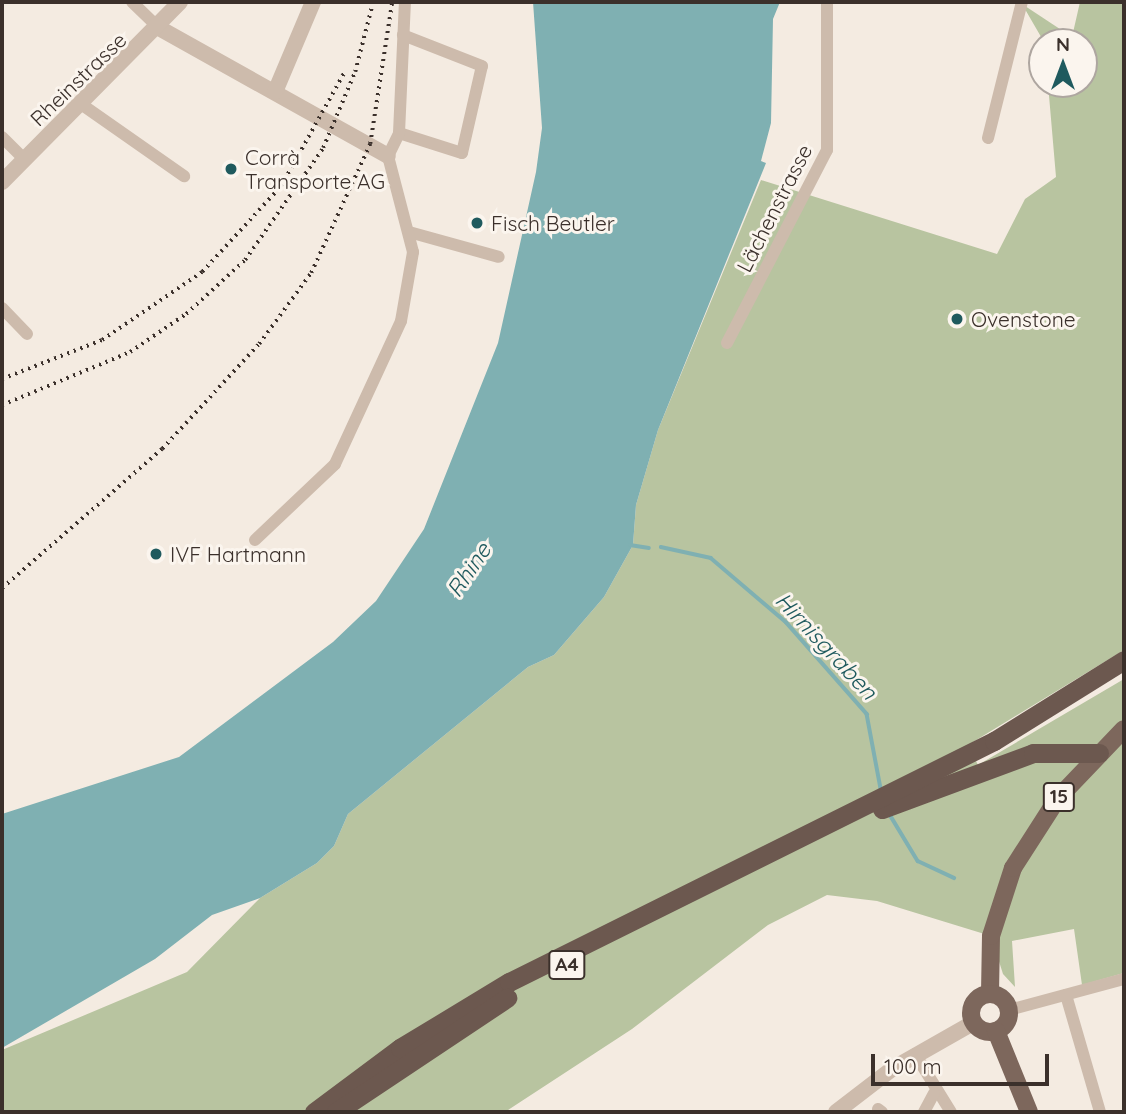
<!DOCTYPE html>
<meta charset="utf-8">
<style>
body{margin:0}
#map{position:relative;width:1126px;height:1114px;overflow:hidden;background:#f4ebe1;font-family:Quicksand,sans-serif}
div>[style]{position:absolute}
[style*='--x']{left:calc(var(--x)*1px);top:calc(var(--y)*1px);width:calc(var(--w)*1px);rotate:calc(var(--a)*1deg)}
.green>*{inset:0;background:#b8c4a0}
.water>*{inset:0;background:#7fb0b2}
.stream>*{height:3.5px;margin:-1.75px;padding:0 1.75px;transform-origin:1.75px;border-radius:1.75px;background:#7fb0b2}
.minor>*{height:12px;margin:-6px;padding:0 6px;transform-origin:6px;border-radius:6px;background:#cdbbac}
.tertiary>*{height:16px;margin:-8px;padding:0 8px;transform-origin:8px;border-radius:8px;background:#cdbbac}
.primary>*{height:18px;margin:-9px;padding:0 9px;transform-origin:9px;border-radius:9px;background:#7d675c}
.primary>.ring{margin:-9px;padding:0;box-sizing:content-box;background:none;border:18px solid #7d675c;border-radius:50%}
.trunk>*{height:19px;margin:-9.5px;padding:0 9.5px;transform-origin:9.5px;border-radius:9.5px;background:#6c584f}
.rail>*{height:3.5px;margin-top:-1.75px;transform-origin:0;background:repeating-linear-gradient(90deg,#3b302b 0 2px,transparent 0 7px)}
.dots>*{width:19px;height:19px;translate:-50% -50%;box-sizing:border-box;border:4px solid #fbf5ee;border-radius:50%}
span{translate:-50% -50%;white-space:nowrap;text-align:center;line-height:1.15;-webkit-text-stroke:6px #fbf5ee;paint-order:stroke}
.shield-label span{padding:2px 5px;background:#fbf5ee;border:2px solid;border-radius:5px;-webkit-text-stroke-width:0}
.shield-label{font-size:19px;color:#3b302b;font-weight:700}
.street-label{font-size:21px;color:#3b302b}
.poi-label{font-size:21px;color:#3b302b}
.left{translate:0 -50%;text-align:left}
.water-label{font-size:23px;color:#1f5a5e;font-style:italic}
.frame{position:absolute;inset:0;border:4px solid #3b302b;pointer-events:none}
.north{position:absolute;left:1028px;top:28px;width:70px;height:70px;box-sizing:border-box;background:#fbf5ee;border:2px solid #aea6a0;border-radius:50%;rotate:0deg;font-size:19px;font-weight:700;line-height:28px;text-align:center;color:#3b302b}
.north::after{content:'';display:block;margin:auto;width:24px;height:32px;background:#1f5a5e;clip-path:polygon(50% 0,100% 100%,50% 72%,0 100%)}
.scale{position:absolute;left:871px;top:1054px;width:178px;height:32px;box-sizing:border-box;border:4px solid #3b302b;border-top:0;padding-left:9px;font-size:21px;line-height:24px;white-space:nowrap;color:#3b302b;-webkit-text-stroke:5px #fbf5ee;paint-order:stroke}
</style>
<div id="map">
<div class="green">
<div style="clip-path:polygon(1080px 2px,1124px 2px,1124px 650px,968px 745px,978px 765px,1124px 679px,1124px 973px,1082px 985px,1074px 929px,1012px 941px,1015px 987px,1003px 974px,991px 936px,877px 901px,827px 895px,768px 925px,632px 1029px,505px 1112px,2px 1112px,2px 1050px,187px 972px,260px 898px,317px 863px,334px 846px,348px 814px,528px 667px,554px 655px,604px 597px,633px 545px,636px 505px,658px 430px,761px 180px,997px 254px,1025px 199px,1056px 177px,1048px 84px,1084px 84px,1084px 42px,1044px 42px,1022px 4px,1072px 37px)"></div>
</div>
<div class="water">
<div style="clip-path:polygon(533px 2px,780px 2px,773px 19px,771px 123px,761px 161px,766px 163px,658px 430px,636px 505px,633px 545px,604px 597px,554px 655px,528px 667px,348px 814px,334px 846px,317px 863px,260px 898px,212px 915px,155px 959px,2px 1048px,2px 814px,179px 757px,333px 642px,376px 601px,424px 529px,498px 343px,536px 172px,542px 128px)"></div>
</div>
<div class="stream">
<div style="--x:630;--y:545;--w:19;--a:9"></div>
<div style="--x:661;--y:547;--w:51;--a:12.4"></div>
<div style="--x:711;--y:558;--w:99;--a:40.5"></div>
<div style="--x:786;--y:622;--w:123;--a:48.6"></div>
<div style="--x:867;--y:714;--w:76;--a:79.4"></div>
<div style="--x:889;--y:813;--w:56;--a:58.9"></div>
<div style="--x:918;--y:861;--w:40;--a:25"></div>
</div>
<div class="minor">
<div style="--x:132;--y:2;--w:37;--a:44"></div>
<div style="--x:81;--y:104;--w:126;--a:35"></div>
<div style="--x:399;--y:133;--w:66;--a:17.6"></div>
<div style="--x:462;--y:153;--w:89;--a:-77.1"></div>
<div style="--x:482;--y:66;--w:85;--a:-158.6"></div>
<div style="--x:2;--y:137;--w:33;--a:45"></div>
<div style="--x:988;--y:138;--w:140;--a:-76"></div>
<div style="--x:409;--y:232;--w:93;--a:15.5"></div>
<div style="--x:2;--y:308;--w:36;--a:46"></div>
<div style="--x:727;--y:343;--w:217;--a:-62.6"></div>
<div style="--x:827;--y:150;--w:148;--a:-90"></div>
<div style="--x:255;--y:540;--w:110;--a:-43.5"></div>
<div style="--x:335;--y:464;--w:157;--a:-65.2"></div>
<div style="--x:401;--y:321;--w:70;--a:-80.1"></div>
<div style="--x:413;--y:252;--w:99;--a:-104.6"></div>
<div style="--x:388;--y:156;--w:25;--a:-64"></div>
<div style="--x:399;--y:133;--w:131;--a:-87.4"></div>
<div style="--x:1066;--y:995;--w:122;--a:73.8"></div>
<div style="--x:1009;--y:1010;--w:119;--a:-15.1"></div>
<div style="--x:915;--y:1054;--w:68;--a:58.2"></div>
<div style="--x:878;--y:1109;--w:5;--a:37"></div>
<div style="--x:924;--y:1112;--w:21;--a:-62"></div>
</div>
<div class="tertiary">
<div style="--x:159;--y:28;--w:262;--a:29.2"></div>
<div style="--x:275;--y:92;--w:98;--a:-67.1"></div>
<div style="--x:2;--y:182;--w:253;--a:-45.3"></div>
<div style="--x:836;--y:1112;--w:71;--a:-37.5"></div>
<div style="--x:892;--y:1069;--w:93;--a:-29.6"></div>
</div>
<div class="primary">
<div style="--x:990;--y:993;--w:57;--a:-89"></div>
<div style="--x:991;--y:936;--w:71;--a:-72.1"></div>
<div style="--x:1013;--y:868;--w:83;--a:-57.3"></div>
<div style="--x:1058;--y:798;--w:95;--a:-46.3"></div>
<div class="ring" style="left:971px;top:994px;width:20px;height:20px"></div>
<div style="--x:996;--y:1031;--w:87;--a:67.8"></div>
</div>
<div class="trunk">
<div style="--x:882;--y:809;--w:161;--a:-20.3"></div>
<div style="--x:1033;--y:753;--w:66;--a:0"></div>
<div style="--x:314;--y:1112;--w:107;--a:-36.7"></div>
<div style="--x:400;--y:1048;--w:127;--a:-31.2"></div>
<div style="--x:509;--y:982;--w:542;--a:-26.42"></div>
<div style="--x:994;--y:741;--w:153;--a:-31.9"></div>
<div style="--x:336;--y:1112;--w:206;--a:-33.7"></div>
</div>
<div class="rail">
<div style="--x:2;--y:379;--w:107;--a:-21.3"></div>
<div style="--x:102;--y:340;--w:121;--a:-34.2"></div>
<div style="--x:202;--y:272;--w:117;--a:-47.4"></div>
<div style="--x:281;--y:186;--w:129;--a:-60.9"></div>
<div style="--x:2;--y:405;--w:139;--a:-22.5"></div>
<div style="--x:130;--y:352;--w:68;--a:-34.2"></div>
<div style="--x:186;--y:314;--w:80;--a:-42.5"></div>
<div style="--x:245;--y:260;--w:136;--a:-55.1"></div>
<div style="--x:323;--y:148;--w:82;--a:-67.2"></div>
<div style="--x:355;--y:72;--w:72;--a:-75.6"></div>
<div style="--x:2;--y:588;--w:212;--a:-41"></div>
<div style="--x:162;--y:449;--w:143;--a:-47.3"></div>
<div style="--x:259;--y:344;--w:88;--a:-53.8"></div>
<div style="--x:311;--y:273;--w:142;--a:-65.4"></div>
<div style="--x:370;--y:144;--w:144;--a:-81.2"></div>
</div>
<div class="dots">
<div style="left:231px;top:169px;background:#1f5a5e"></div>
<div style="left:477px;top:223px;background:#1f5a5e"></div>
<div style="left:957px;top:319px;background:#1f5a5e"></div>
<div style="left:156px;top:554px;background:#1f5a5e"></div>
</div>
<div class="shield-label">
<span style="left:1059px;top:797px">15</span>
<span style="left:567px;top:965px">A4</span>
</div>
<div class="street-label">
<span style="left:78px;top:79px;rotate:-44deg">Rheinstrasse</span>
<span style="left:774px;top:208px;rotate:-63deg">Lächenstrasse</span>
</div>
<div class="poi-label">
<span class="left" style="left:245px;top:169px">Corrà<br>Transporte AG</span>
<span class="left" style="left:491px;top:223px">Fisch Beutler</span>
<span class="left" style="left:971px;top:319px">Ovenstone</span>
<span class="left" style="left:170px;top:554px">IVF Hartmann</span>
</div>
<div class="water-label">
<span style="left:469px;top:570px;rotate:-56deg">Rhine</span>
<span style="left:826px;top:646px;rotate:47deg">Hirnisgraben</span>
</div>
<div class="frame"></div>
<div class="north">N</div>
<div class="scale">100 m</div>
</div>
